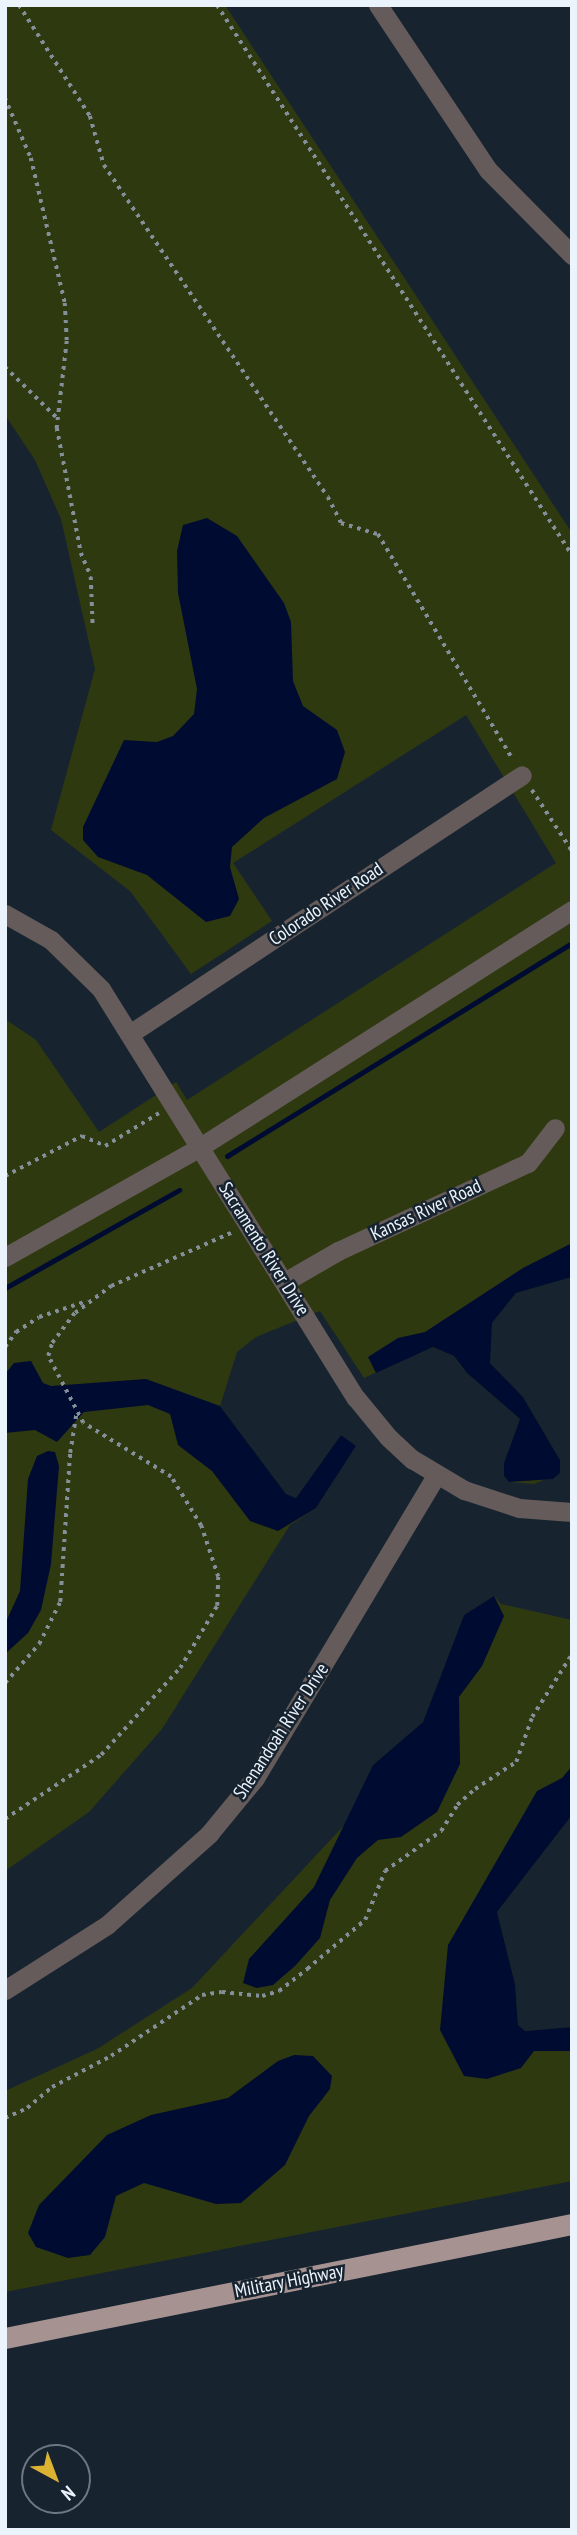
<!DOCTYPE html>
<style>
body{margin:0}
#map{position:relative;width:577px;height:2535px;overflow:hidden;background:#172430;font-family:"PT Sans Narrow",sans-serif}
div>[style]{position:absolute}
[style*='--x']{left:calc(var(--x)*1px);top:calc(var(--y)*1px);width:calc(var(--w)*1px);rotate:calc(var(--a)*1deg)}
.green>*{inset:0;background:#2f3910}
.water>*{inset:0;background:#000b31}
.stream>*{height:5px;margin:-2.5px;padding:0 2.5px;transform-origin:2.5px;border-radius:2.5px;background:#000b31}
.path>*{height:3.5px;margin-top:-1.75px;transform-origin:0;background:repeating-linear-gradient(90deg,#848f99 0 3.5px,transparent 0 8.5px)}
.minor>*{height:19px;margin:-9.5px;padding:0 9.5px;transform-origin:9.5px;border-radius:9.5px;background:#655b5a}
.major>*{height:21px;margin:-10.5px;padding:0 10.5px;transform-origin:10.5px;border-radius:10.5px;background:#a69291}
span{translate:-50% -50%;white-space:nowrap;text-align:center;line-height:1.15;-webkit-text-stroke:5px #172430;paint-order:stroke}
.street-label{font-size:19px;color:#ebf3fc}
.frame{position:absolute;inset:0;border:7px solid #ebf3fc;pointer-events:none}
.north{position:absolute;left:21px;top:2444px;width:70px;height:70px;box-sizing:border-box;background:#172430;border:2px solid #6c7782;border-radius:50%;rotate:139deg;font-size:19px;font-weight:700;line-height:28px;text-align:center;color:#ebf3fc}
.north::after{content:'';display:block;margin:auto;width:24px;height:32px;background:#dcb233;clip-path:polygon(50% 0,100% 100%,50% 72%,0 100%)}
</style>
<div id="map">
<div class="green">
<div style="clip-path:polygon(5px 5px,225px 5px,572px 533px,572px 1277px,516px 1293px,492px 1323px,489px 1351px,490px 1363px,523px 1397px,560px 1460px,560px 1473px,534px 1484px,509px 1482px,504px 1476px,504px 1463px,520px 1419px,467px 1373px,454px 1356px,433px 1347px,364px 1378px,320px 1311px,256px 1337px,237px 1352px,220px 1406px,286px 1494px,296px 1498px,341px 1435px,356px 1446px,316px 1508px,290px 1525px,162px 1729px,89px 1812px,5px 1871px,5px 1019px,36px 1040px,99px 1132px,176px 1082px,187px 1100px,556px 863px,466px 715px,233px 863px,272px 921px,191px 974px,130px 891px,51px 830px,95px 669px,61px 519px,35px 460px,5px 415px)"></div>
<div style="clip-path:polygon(494px 1596px,501px 1604px,572px 1620px,572px 1815px,497px 1912px,515px 1984px,518px 2025px,525px 2031px,572px 2027px,572px 2181px,5px 2292px,5px 2091px,97px 2049px,192px 1988px,350px 1819px,373px 1765px,423px 1722px,464px 1615px)"></div>
</div>
<div class="water">
<div style="clip-path:polygon(207px 518px,237px 536px,284px 603px,291px 622px,293px 681px,303px 706px,337px 730px,345px 752px,337px 779px,264px 818px,232px 847px,230px 867px,239px 899px,230px 916px,206px 922px,147px 875px,98px 857px,83px 840px,83px 827px,124px 740px,157px 742px,173px 736px,194px 714px,197px 689px,178px 593px,177px 551px,183px 525px)"></div>
<div style="clip-path:polygon(572px 1243px,572px 1277px,516px 1293px,492px 1323px,490px 1363px,523px 1397px,560px 1460px,560px 1473px,553px 1479px,509px 1482px,504px 1476px,504px 1463px,520px 1419px,467px 1373px,454px 1356px,433px 1347px,376px 1373px,368px 1357px,398px 1338px,425px 1332px,523px 1268px)"></div>
<div style="clip-path:polygon(31px 1361px,43px 1383px,51px 1386px,146px 1379px,220px 1406px,286px 1494px,296px 1498px,341px 1435px,356px 1446px,316px 1508px,278px 1531px,250px 1521px,212px 1471px,178px 1445px,170px 1414px,148px 1405px,84px 1412px,57px 1442px,35px 1430px,5px 1433px,5px 1374px,14px 1363px)"></div>
<div style="clip-path:polygon(48px 1451px,55px 1452px,59px 1466px,51px 1564px,41px 1610px,28px 1633px,5px 1654px,5px 1624px,20px 1591px,28px 1479px,37px 1456px)"></div>
<div style="clip-path:polygon(494px 1596px,504px 1616px,482px 1666px,459px 1697px,460px 1764px,437px 1812px,401px 1837px,378px 1840px,357px 1858px,330px 1900px,320px 1938px,295px 1966px,273px 1985px,257px 1988px,243px 1983px,249px 1959px,314px 1887px,373px 1765px,423px 1722px,464px 1615px)"></div>
<div style="clip-path:polygon(572px 1766px,572px 1815px,497px 1912px,515px 1984px,518px 2025px,525px 2031px,572px 2027px,572px 2051px,534px 2051px,521px 2068px,487px 2079px,464px 2076px,440px 2030px,448px 1945px,537px 1791px,562px 1778px)"></div>
<div style="clip-path:polygon(294px 2055px,313px 2056px,332px 2076px,330px 2089px,309px 2116px,285px 2165px,241px 2203px,216px 2204px,144px 2183px,116px 2196px,105px 2237px,90px 2255px,68px 2258px,36px 2247px,28px 2233px,39px 2205px,107px 2135px,151px 2115px,228px 2098px,278px 2061px)"></div>
</div>
<div class="stream">
<div style="--x:227;--y:1156;--w:405;--a:-31.7"></div>
<div style="--x:5;--y:1288;--w:200;--a:-29.4"></div>
</div>
<div class="path">
<div style="--x:19;--y:5;--w:132;--a:57.4"></div>
<div style="--x:90;--y:116;--w:51;--a:74.1"></div>
<div style="--x:104;--y:165;--w:400;--a:56"></div>
<div style="--x:328;--y:497;--w:29;--a:63"></div>
<div style="--x:341;--y:523;--w:39;--a:17"></div>
<div style="--x:378;--y:534;--w:263;--a:59.1"></div>
<div style="--x:217;--y:5;--w:655;--a:57.16"></div>
<div style="--x:5;--y:98;--w:65;--a:66.6"></div>
<div style="--x:31;--y:158;--w:149;--a:76.8"></div>
<div style="--x:65;--y:303;--w:38;--a:87"></div>
<div style="--x:67;--y:341;--w:88;--a:96.6"></div>
<div style="--x:57;--y:428;--w:127;--a:79.1"></div>
<div style="--x:81;--y:553;--w:26;--a:67"></div>
<div style="--x:91;--y:577;--w:51;--a:87.8"></div>
<div style="--x:5;--y:367;--w:73;--a:44.4"></div>
<div style="--x:532;--y:790;--w:73;--a:56.7"></div>
<div style="--x:5;--y:1176;--w:87;--a:-27.5"></div>
<div style="--x:82;--y:1136;--w:25;--a:23"></div>
<div style="--x:105;--y:1146;--w:63;--a:-31.4"></div>
<div style="--x:5;--y:1347;--w:19;--a:-54"></div>
<div style="--x:16;--y:1332;--w:27;--a:-33"></div>
<div style="--x:39;--y:1317;--w:51;--a:-18.4"></div>
<div style="--x:5;--y:1683;--w:52;--a:-48.9"></div>
<div style="--x:39;--y:1644;--w:47;--a:-63.4"></div>
<div style="--x:60;--y:1602;--w:149;--a:-86.2"></div>
<div style="--x:70;--y:1453;--w:38;--a:-81"></div>
<div style="--x:5;--y:1819;--w:115;--a:-33.7"></div>
<div style="--x:101;--y:1755;--w:118;--a:-47.8"></div>
<div style="--x:180;--y:1668;--w:72;--a:-59.2"></div>
<div style="--x:217;--y:1606;--w:29;--a:-88"></div>
<div style="--x:218;--y:1577;--w:54;--a:-108.4"></div>
<div style="--x:201;--y:1526;--w:57;--a:-121.5"></div>
<div style="--x:171;--y:1477;--w:103;--a:-148.5"></div>
<div style="--x:83;--y:1423;--w:76;--a:-117.6"></div>
<div style="--x:48;--y:1356;--w:14;--a:-73"></div>
<div style="--x:52;--y:1343;--w:38;--a:-53"></div>
<div style="--x:75;--y:1313;--w:45;--a:-36.9"></div>
<div style="--x:111;--y:1286;--w:133;--a:-23.9"></div>
<div style="--x:5;--y:2118;--w:24;--a:-24"></div>
<div style="--x:27;--y:2108;--w:33;--a:-40"></div>
<div style="--x:52;--y:2087;--w:67;--a:-27.7"></div>
<div style="--x:111;--y:2056;--w:110;--a:-33.8"></div>
<div style="--x:202;--y:1995;--w:20;--a:-9"></div>
<div style="--x:222;--y:1992;--w:40;--a:5.7"></div>
<div style="--x:262;--y:1996;--w:18;--a:-16"></div>
<div style="--x:279;--y:1991;--w:36;--a:-38"></div>
<div style="--x:307;--y:1969;--w:76;--a:-40.2"></div>
<div style="--x:365;--y:1920;--w:53;--a:-67.8"></div>
<div style="--x:385;--y:1871;--w:69;--a:-35.5"></div>
<div style="--x:441;--y:1831;--w:31;--a:-58"></div>
<div style="--x:457;--y:1805;--w:24;--a:-42"></div>
<div style="--x:475;--y:1789;--w:49;--a:-33.4"></div>
<div style="--x:516;--y:1762;--w:48;--a:-70.4"></div>
<div style="--x:532;--y:1717;--w:75;--a:-57.6"></div>
</div>
<div class="minor">
<div style="--x:378;--y:5;--w:198;--a:56.3"></div>
<div style="--x:488;--y:170;--w:120;--a:45.3"></div>
<div style="--x:5;--y:914;--w:53;--a:29.5"></div>
<div style="--x:51;--y:940;--w:70;--a:44.4"></div>
<div style="--x:101;--y:989;--w:482;--a:58.1"></div>
<div style="--x:356;--y:1398;--w:50;--a:50.6"></div>
<div style="--x:388;--y:1437;--w:33;--a:43"></div>
<div style="--x:412;--y:1459;--w:61;--a:30.8"></div>
<div style="--x:464;--y:1490;--w:58;--a:18.1"></div>
<div style="--x:519;--y:1508;--w:53;--a:4.3"></div>
<div style="--x:131;--y:1033;--w:468;--a:-33.4"></div>
<div style="--x:5;--y:1257;--w:224;--a:-29.4"></div>
<div style="--x:200;--y:1147;--w:441;--a:-32.5"></div>
<div style="--x:286;--y:1281;--w:60;--a:-30"></div>
<div style="--x:338;--y:1251;--w:209;--a:-24.9"></div>
<div style="--x:528;--y:1163;--w:44;--a:-52.4"></div>
<div style="--x:5;--y:1990;--w:121;--a:-32.5"></div>
<div style="--x:107;--y:1925;--w:137;--a:-41.7"></div>
<div style="--x:209;--y:1834;--w:72;--a:-50.6"></div>
<div style="--x:255;--y:1778;--w:353;--a:-59.1"></div>
</div>
<div class="major">
<div style="--x:5;--y:2338;--w:578;--a:-11.37"></div>
</div>
<div class="street-label">
<span style="left:326px;top:904px;rotate:-34deg">Colorado River Road</span>
<span style="left:426px;top:1210px;rotate:-25deg">Kansas River Road</span>
<span style="left:264px;top:1249px;rotate:58deg">Sacramento River Drive</span>
<span style="left:281px;top:1731px;rotate:-57deg">Shenandoah River Drive</span>
<span style="left:289px;top:2281px;rotate:-11deg">Military Highway</span>
</div>
<div class="frame"></div>
<div class="north">N</div>
</div>
